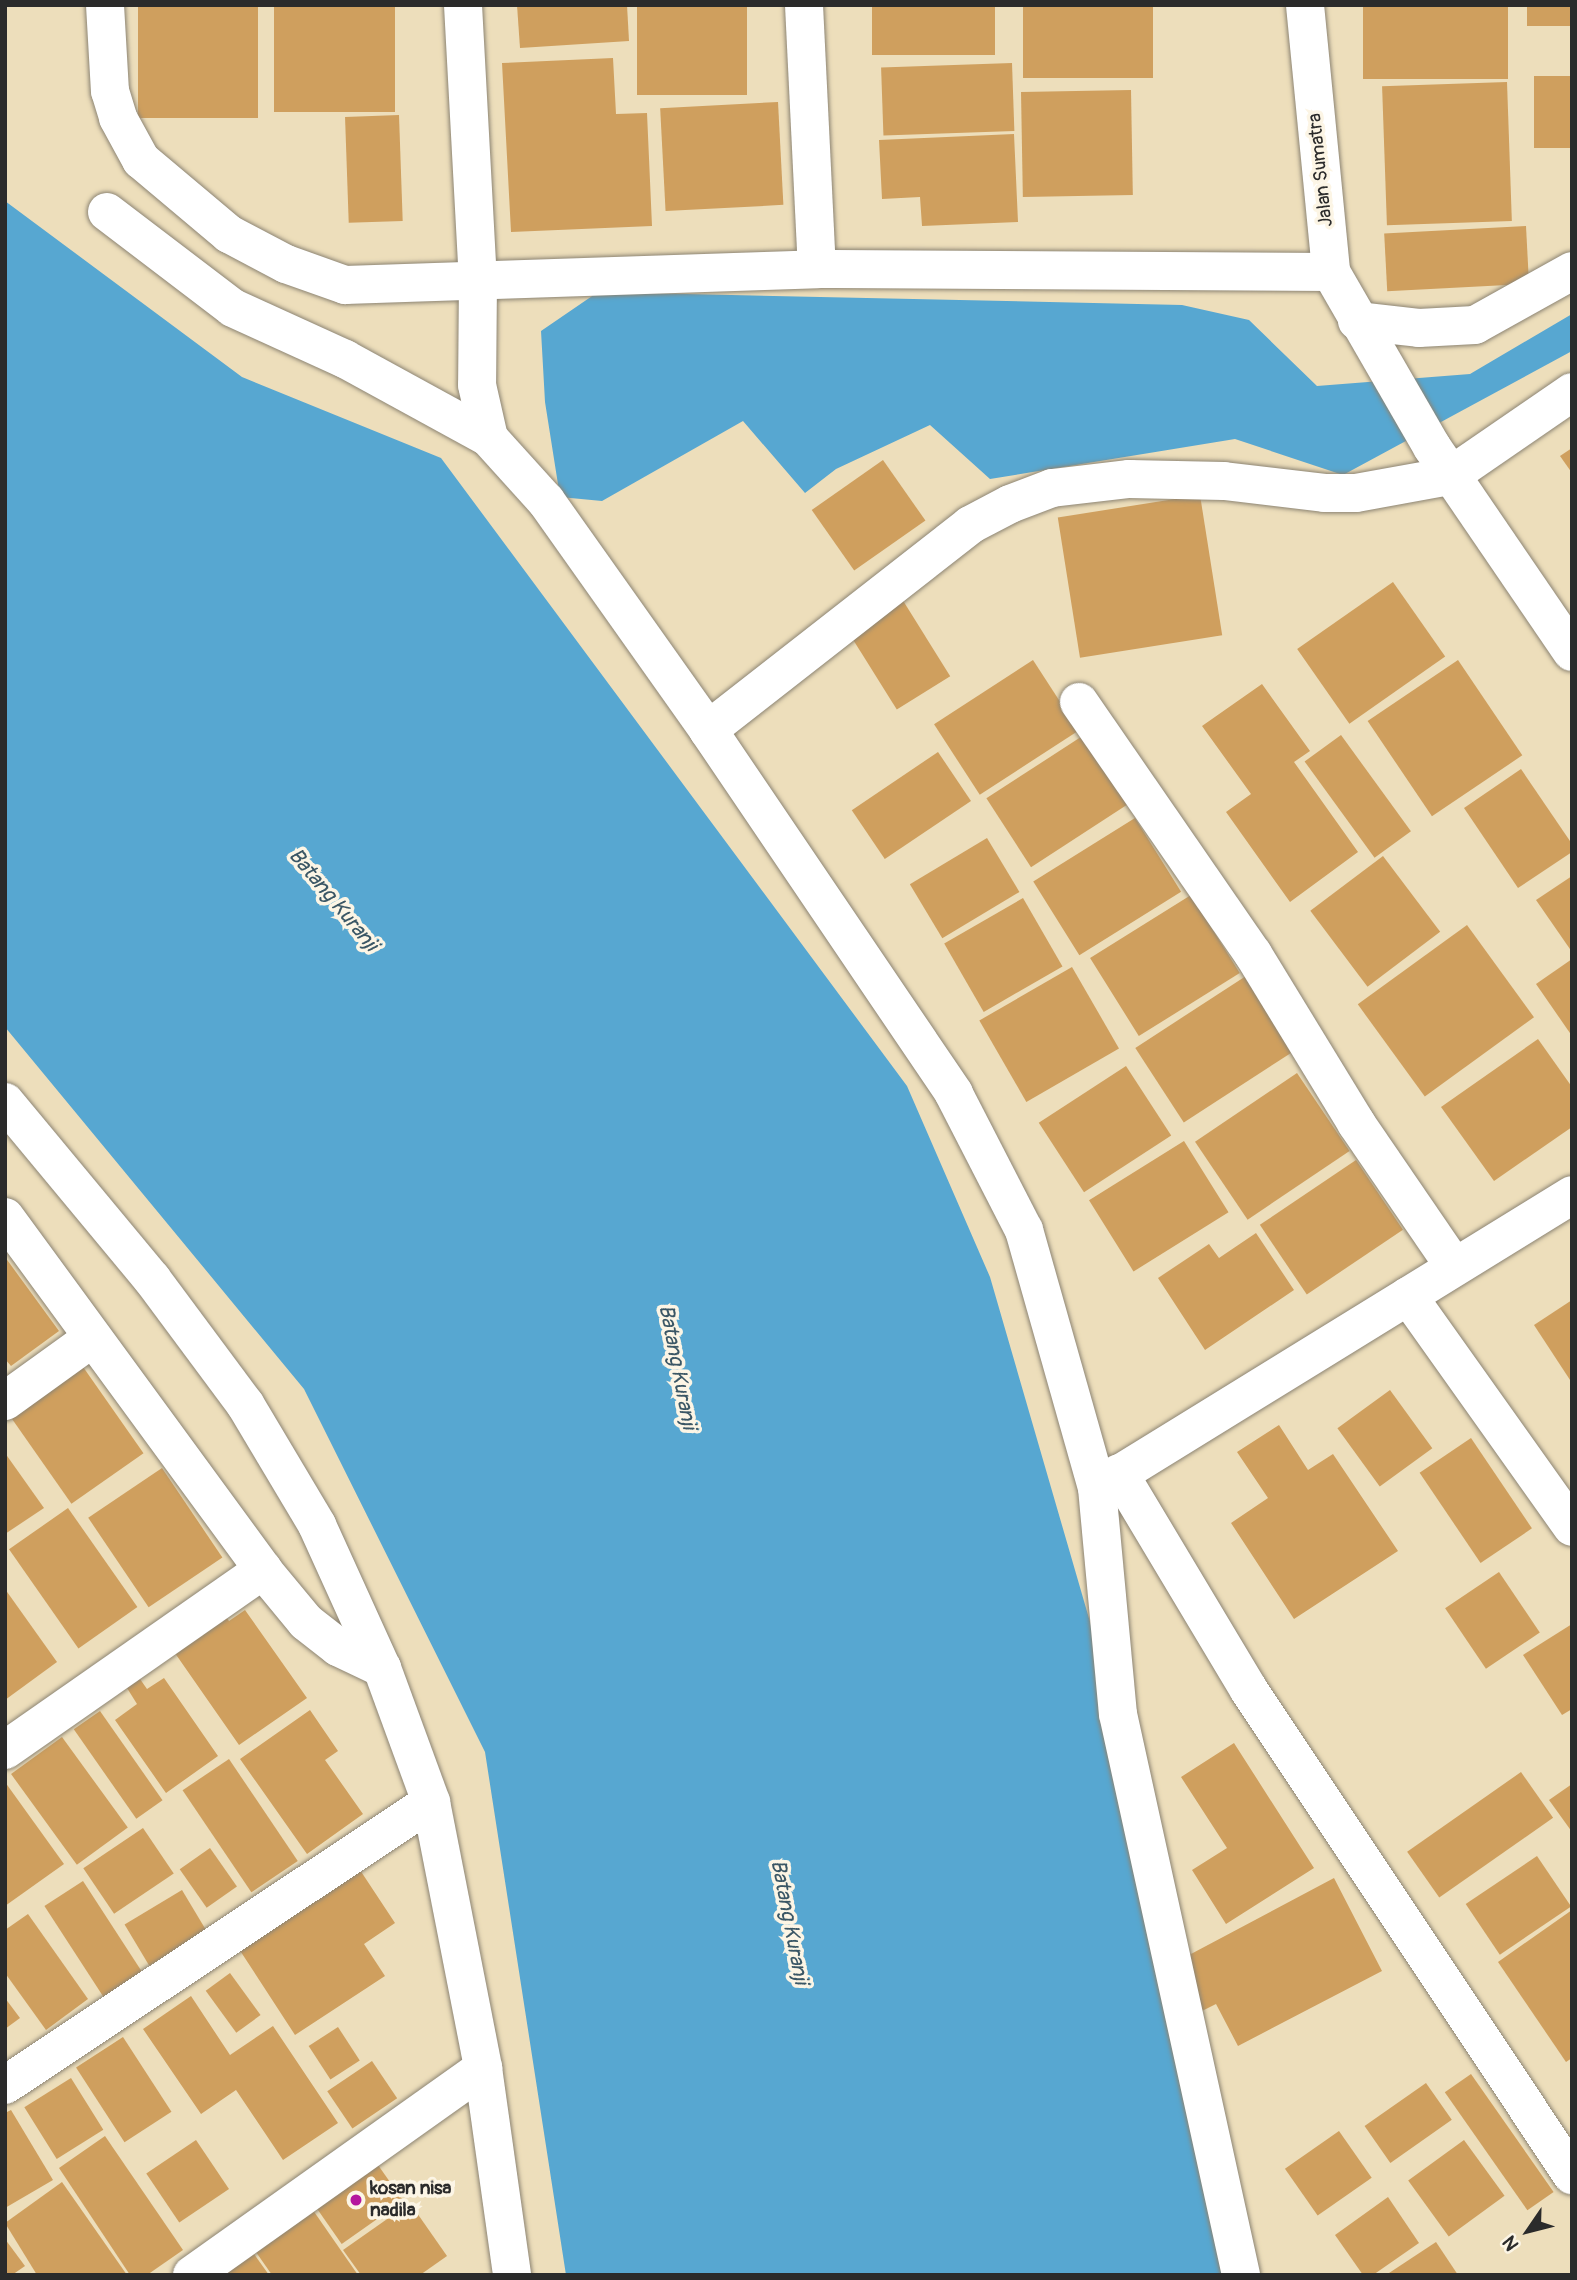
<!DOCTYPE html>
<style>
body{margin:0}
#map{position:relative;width:1577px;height:2280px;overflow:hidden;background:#eddebb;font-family:Pangolin,sans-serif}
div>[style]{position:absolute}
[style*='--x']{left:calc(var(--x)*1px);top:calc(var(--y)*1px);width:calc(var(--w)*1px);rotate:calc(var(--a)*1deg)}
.water>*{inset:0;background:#57a7d1}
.building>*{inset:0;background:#cf9f5e;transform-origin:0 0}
.roads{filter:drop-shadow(0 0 2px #8c8473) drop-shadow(0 0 2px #8c8473)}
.street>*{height:38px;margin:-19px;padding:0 19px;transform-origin:19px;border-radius:19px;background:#fff}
.dots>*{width:19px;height:19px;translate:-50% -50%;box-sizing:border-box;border:4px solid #fcf5e5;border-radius:50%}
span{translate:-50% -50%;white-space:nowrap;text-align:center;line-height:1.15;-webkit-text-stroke:7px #fcf5e5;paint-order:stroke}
.street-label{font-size:19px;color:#2b2b2b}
.poi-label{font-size:19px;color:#2b2b2b;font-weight:700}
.left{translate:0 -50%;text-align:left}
.water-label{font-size:21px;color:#3a5665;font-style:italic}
.frame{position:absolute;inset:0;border:7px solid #2b2b2b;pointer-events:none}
.north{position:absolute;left:1493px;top:2196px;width:70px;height:70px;-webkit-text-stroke:5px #fcf5e5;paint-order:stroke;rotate:235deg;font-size:19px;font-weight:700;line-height:28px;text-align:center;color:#2b2b2b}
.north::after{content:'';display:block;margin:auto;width:24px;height:32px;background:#2b2b2b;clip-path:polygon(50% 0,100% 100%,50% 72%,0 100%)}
</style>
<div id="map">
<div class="water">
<div style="clip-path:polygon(5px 201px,242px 377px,441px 458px,907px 1086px,990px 1277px,1115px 1708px,1225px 2275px,566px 2275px,485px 1752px,304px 1389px,5px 1027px)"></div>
<div style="clip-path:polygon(598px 292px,1182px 305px,1249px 320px,1317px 386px,1470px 374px,1572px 314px,1572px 351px,1343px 475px,1235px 439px,990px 479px,930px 425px,836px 469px,805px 493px,743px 421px,602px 501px,560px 497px,545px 402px,541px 331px)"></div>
</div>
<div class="building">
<div style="left:138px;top:5px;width:120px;height:113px"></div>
<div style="left:274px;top:5px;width:121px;height:107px"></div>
<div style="clip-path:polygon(517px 5px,627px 5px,629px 41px,520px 48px)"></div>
<div style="left:637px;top:5px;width:110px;height:90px"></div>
<div style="left:872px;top:5px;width:123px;height:50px"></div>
<div style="left:1023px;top:5px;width:130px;height:73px"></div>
<div style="left:1363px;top:5px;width:145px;height:74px"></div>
<div style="left:1527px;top:5px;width:45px;height:21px"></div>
<div style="clip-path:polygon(613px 58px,616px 114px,647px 113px,652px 226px,511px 232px,502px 63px)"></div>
<div style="left:1012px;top:63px;width:68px;height:131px;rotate:88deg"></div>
<div style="left:1572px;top:76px;width:72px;height:38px;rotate:90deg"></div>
<div style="left:1507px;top:82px;width:139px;height:125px;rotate:88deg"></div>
<div style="left:1131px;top:90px;width:105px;height:110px;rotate:89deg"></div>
<div style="left:778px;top:102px;width:103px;height:118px;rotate:87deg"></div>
<div style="left:399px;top:115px;width:106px;height:54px;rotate:88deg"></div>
<div style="clip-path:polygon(1014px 134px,1018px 222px,922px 226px,920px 197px,882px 199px,879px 140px)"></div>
<div style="left:1526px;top:226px;width:58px;height:142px;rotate:87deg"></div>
<div style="clip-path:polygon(1572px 448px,1572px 473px,1560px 456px)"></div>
<div style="left:883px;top:460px;width:74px;height:87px;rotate:55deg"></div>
<div style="left:1200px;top:495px;width:142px;height:144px;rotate:81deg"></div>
<div style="left:1393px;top:582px;width:91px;height:117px;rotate:55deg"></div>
<div style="left:902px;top:599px;width:91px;height:63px;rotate:58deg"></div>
<div style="left:1033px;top:660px;width:84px;height:118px;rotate:57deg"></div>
<div style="left:1458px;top:660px;width:115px;height:109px;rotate:56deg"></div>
<div style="clip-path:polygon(1262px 684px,1310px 751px,1294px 762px,1358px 852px,1290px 902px,1226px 812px,1251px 794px,1202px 726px)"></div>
<div style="left:1087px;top:733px;width:82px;height:120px;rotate:57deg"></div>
<div style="left:1341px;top:735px;width:119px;height:45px;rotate:54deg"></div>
<div style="left:938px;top:752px;width:59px;height:104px;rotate:56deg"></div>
<div style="clip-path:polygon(1521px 769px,1572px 844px,1572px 852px,1518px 888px,1464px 808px)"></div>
<div style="left:1135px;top:818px;width:87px;height:120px;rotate:58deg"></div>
<div style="left:987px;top:838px;width:63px;height:90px;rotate:59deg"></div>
<div style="left:1383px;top:856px;width:95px;height:91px;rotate:53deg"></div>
<div style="clip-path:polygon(1572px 876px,1572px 952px,1536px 900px)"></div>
<div style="left:1191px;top:895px;width:92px;height:119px;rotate:58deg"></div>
<div style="left:1023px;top:898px;width:79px;height:91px;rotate:60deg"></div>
<div style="left:1467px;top:925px;width:114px;height:135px;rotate:54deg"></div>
<div style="clip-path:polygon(1572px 959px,1572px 1036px,1536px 984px)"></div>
<div style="left:1072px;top:967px;width:94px;height:107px;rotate:60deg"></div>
<div style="left:1246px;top:976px;width:89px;height:132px;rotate:57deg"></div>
<div style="clip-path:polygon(1538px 1039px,1572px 1087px,1572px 1127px,1494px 1181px,1441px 1107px)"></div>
<div style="left:1126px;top:1066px;width:83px;height:104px;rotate:57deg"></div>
<div style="left:1297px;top:1073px;width:94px;height:123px;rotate:56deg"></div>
<div style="left:1184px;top:1141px;width:84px;height:112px;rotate:58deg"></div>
<div style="left:1356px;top:1160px;width:84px;height:116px;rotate:56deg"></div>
<div style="clip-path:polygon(1256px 1233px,1294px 1290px,1205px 1350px,1158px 1278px,1209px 1244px,1219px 1258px)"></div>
<div style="clip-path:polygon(5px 1257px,59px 1331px,11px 1366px,5px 1359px)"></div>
<div style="clip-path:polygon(1572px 1300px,1572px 1383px,1534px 1325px)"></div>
<div style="left:81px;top:1364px;width:109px;height:88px;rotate:55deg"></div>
<div style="left:1390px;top:1390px;width:72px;height:65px;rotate:54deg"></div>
<div style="clip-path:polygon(1279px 1425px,1308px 1470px,1333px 1454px,1398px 1551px,1294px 1619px,1231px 1523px,1268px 1498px,1237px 1452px)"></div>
<div style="left:1471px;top:1438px;width:109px;height:62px;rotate:56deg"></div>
<div style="clip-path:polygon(5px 1453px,44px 1508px,5px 1534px)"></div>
<div style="left:162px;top:1468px;width:108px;height:89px;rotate:56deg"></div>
<div style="left:68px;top:1508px;width:121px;height:72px;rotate:55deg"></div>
<div style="left:1499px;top:1572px;width:73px;height:65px;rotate:56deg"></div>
<div style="clip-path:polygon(5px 1589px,57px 1662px,5px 1700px)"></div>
<div style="clip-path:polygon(221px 1610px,229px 1621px,245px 1610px,307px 1698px,239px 1745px,170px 1646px)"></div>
<div style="clip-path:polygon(1572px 1624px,1572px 1709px,1562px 1715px,1523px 1655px)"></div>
<div style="clip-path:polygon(164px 1678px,218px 1756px,166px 1793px,115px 1720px,137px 1704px,127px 1688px,140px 1679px,147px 1689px)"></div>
<div style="clip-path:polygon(310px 1710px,338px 1751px,325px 1760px,363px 1814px,307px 1854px,240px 1759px)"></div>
<div style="left:100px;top:1711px;width:109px;height:32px;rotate:55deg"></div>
<div style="left:62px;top:1737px;width:112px;height:63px;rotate:54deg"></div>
<div style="clip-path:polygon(1234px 1743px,1314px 1868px,1226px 1924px,1192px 1870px,1227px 1848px,1181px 1777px)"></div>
<div style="left:229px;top:1759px;width:123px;height:56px;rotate:56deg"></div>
<div style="left:1521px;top:1772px;width:56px;height:139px;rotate:55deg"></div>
<div style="clip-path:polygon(5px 1782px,64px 1864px,5px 1906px)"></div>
<div style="clip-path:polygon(1572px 1784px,1572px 1832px,1549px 1800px)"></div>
<div style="left:143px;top:1828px;width:55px;height:72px;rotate:56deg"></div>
<div style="left:210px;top:1848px;width:47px;height:37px;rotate:55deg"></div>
<div style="left:1537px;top:1856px;width:61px;height:86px;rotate:56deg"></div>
<div style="clip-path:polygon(360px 1870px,395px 1923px,364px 1944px,385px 1976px,295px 2035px,239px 1949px)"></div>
<div style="clip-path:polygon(1334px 1878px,1382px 1971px,1238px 2046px,1216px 2004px,1200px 2012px,1174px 1963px)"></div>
<div style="left:83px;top:1881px;width:113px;height:46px;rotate:57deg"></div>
<div style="left:182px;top:1890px;width:48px;height:67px;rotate:59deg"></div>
<div style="clip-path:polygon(1572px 1910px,1572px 2058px,1566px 2062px,1498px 1962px)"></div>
<div style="clip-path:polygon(28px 1914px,88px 1999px,46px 2030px,5px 1973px,5px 1930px)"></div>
<div style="left:230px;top:1973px;width:52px;height:30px;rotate:54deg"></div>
<div style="clip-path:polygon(191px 1996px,230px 2055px,273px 2026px,338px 2123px,283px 2160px,236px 2090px,201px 2114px,143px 2029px)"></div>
<div style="clip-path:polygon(5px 1998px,20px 2018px,5px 2029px)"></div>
<div style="left:338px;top:2027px;width:40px;height:35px;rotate:57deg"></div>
<div style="left:123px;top:2037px;width:89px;height:56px;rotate:57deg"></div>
<div style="left:372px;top:2061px;width:45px;height:54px;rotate:56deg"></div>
<div style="left:1471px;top:2074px;width:144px;height:32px;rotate:55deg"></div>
<div style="left:71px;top:2078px;width:61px;height:55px;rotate:58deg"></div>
<div style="left:1426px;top:2083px;width:45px;height:75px;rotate:55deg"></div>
<div style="clip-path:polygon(11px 2110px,53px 2180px,5px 2208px,5px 2113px)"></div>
<div style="left:1339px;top:2131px;width:57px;height:66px;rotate:55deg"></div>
<div style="clip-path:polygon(105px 2136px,183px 2250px,147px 2275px,130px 2275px,59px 2168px)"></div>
<div style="left:196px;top:2140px;width:59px;height:60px;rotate:56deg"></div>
<div style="left:1464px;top:2140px;width:69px;height:69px;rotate:54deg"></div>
<div style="left:371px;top:2155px;width:56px;height:75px;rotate:55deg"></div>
<div style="clip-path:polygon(62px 2182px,127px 2275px,37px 2275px,5px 2223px)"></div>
<div style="clip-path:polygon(1388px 2197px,1419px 2243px,1373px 2275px,1363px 2275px,1335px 2235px)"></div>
<div style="clip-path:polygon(308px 2203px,358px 2275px,272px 2275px,251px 2245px)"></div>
<div style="clip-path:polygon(410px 2203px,447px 2256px,420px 2275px,361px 2275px,343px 2250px)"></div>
<div style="clip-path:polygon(5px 2239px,25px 2266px,12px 2275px,5px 2275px)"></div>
<div style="clip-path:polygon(1436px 2242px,1458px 2275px,1386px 2275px)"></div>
<div style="clip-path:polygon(249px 2247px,269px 2275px,213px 2275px)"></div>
</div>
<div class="roads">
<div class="street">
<div style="--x:105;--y:5;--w:86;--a:86.7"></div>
<div style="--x:110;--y:91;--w:28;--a:73"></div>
<div style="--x:118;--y:118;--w:48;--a:61.3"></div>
<div style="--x:141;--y:160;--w:115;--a:40.1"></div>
<div style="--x:229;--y:234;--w:64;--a:27.8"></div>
<div style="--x:286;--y:264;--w:63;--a:19.6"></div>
<div style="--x:345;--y:285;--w:472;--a:-1.9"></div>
<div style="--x:817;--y:269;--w:514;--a:0.33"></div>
<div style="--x:463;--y:5;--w:275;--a:86.9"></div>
<div style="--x:478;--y:280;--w:105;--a:90.5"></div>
<div style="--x:477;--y:385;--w:54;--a:77.2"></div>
<div style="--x:489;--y:438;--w:85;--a:47.9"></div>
<div style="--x:546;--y:501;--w:281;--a:54.7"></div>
<div style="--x:708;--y:730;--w:439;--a:55.9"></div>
<div style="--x:954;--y:1094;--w:153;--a:62.8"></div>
<div style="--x:1024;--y:1230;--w:268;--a:74.2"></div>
<div style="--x:1097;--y:1488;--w:227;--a:84.7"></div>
<div style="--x:1118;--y:1714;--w:574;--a:77.63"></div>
<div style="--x:804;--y:5;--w:264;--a:87.2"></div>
<div style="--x:1305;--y:5;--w:268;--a:84.4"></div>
<div style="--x:1331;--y:272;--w:202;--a:60"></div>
<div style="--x:1432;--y:447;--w:248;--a:55.7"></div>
<div style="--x:107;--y:212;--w:158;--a:37.3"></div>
<div style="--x:233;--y:308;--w:123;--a:24.5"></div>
<div style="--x:345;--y:359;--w:164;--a:28.7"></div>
<div style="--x:1357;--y:321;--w:62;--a:6.4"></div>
<div style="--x:1419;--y:328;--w:56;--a:-3.1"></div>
<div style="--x:1475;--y:325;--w:111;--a:-29.1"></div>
<div style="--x:1079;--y:702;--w:306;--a:55.4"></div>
<div style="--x:1253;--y:954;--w:198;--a:58.6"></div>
<div style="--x:1356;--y:1123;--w:173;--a:55.6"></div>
<div style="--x:708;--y:730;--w:333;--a:-38"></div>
<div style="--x:970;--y:525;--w:45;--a:-27.7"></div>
<div style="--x:1010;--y:504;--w:45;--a:-20.9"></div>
<div style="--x:1052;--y:488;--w:78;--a:-6.7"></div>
<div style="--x:1129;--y:479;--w:95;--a:1.2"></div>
<div style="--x:1224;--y:481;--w:101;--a:6.8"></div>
<div style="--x:1324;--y:493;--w:32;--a:0"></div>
<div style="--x:1356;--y:493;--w:96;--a:-10.3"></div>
<div style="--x:1450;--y:476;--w:148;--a:-34.5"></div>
<div style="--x:5;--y:1102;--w:230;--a:50.3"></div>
<div style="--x:152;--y:1279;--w:156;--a:53.4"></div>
<div style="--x:245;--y:1404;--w:141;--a:59.2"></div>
<div style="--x:317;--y:1525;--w:157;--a:65.6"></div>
<div style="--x:382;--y:1668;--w:143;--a:69.9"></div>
<div style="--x:431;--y:1802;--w:271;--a:78.9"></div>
<div style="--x:483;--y:2068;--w:209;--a:82"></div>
<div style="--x:5;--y:1217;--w:437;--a:53.8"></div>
<div style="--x:263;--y:1570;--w:67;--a:50.4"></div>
<div style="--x:306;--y:1622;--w:41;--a:38"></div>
<div style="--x:338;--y:1647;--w:49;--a:25.5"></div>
<div style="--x:1408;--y:1296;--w:283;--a:54.6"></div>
<div style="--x:5;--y:1401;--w:106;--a:-35.8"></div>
<div style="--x:1119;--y:1473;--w:253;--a:59.1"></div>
<div style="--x:1249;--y:1690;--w:583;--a:56.34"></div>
<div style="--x:1100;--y:1486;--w:554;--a:-31.65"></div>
<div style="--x:5;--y:1750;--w:315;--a:-34.9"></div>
<div style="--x:5;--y:2085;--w:511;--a:-33.6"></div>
<div style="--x:192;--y:2275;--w:357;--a:-35.4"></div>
</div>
</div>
<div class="dots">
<div style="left:356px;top:2200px;background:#b5179e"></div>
</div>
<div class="street-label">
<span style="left:1321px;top:170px;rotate:-96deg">Jalan Sumatra</span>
</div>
<div class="poi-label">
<span class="left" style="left:370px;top:2200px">kosan nisa<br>nadila</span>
</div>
<div class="water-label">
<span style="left:333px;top:900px;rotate:50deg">Batang Kuranji</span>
<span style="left:677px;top:1367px;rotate:79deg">Batang Kuranji</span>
<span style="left:789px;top:1922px;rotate:79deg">Batang Kuranji</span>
</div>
<div class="frame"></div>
<div class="north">N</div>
</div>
